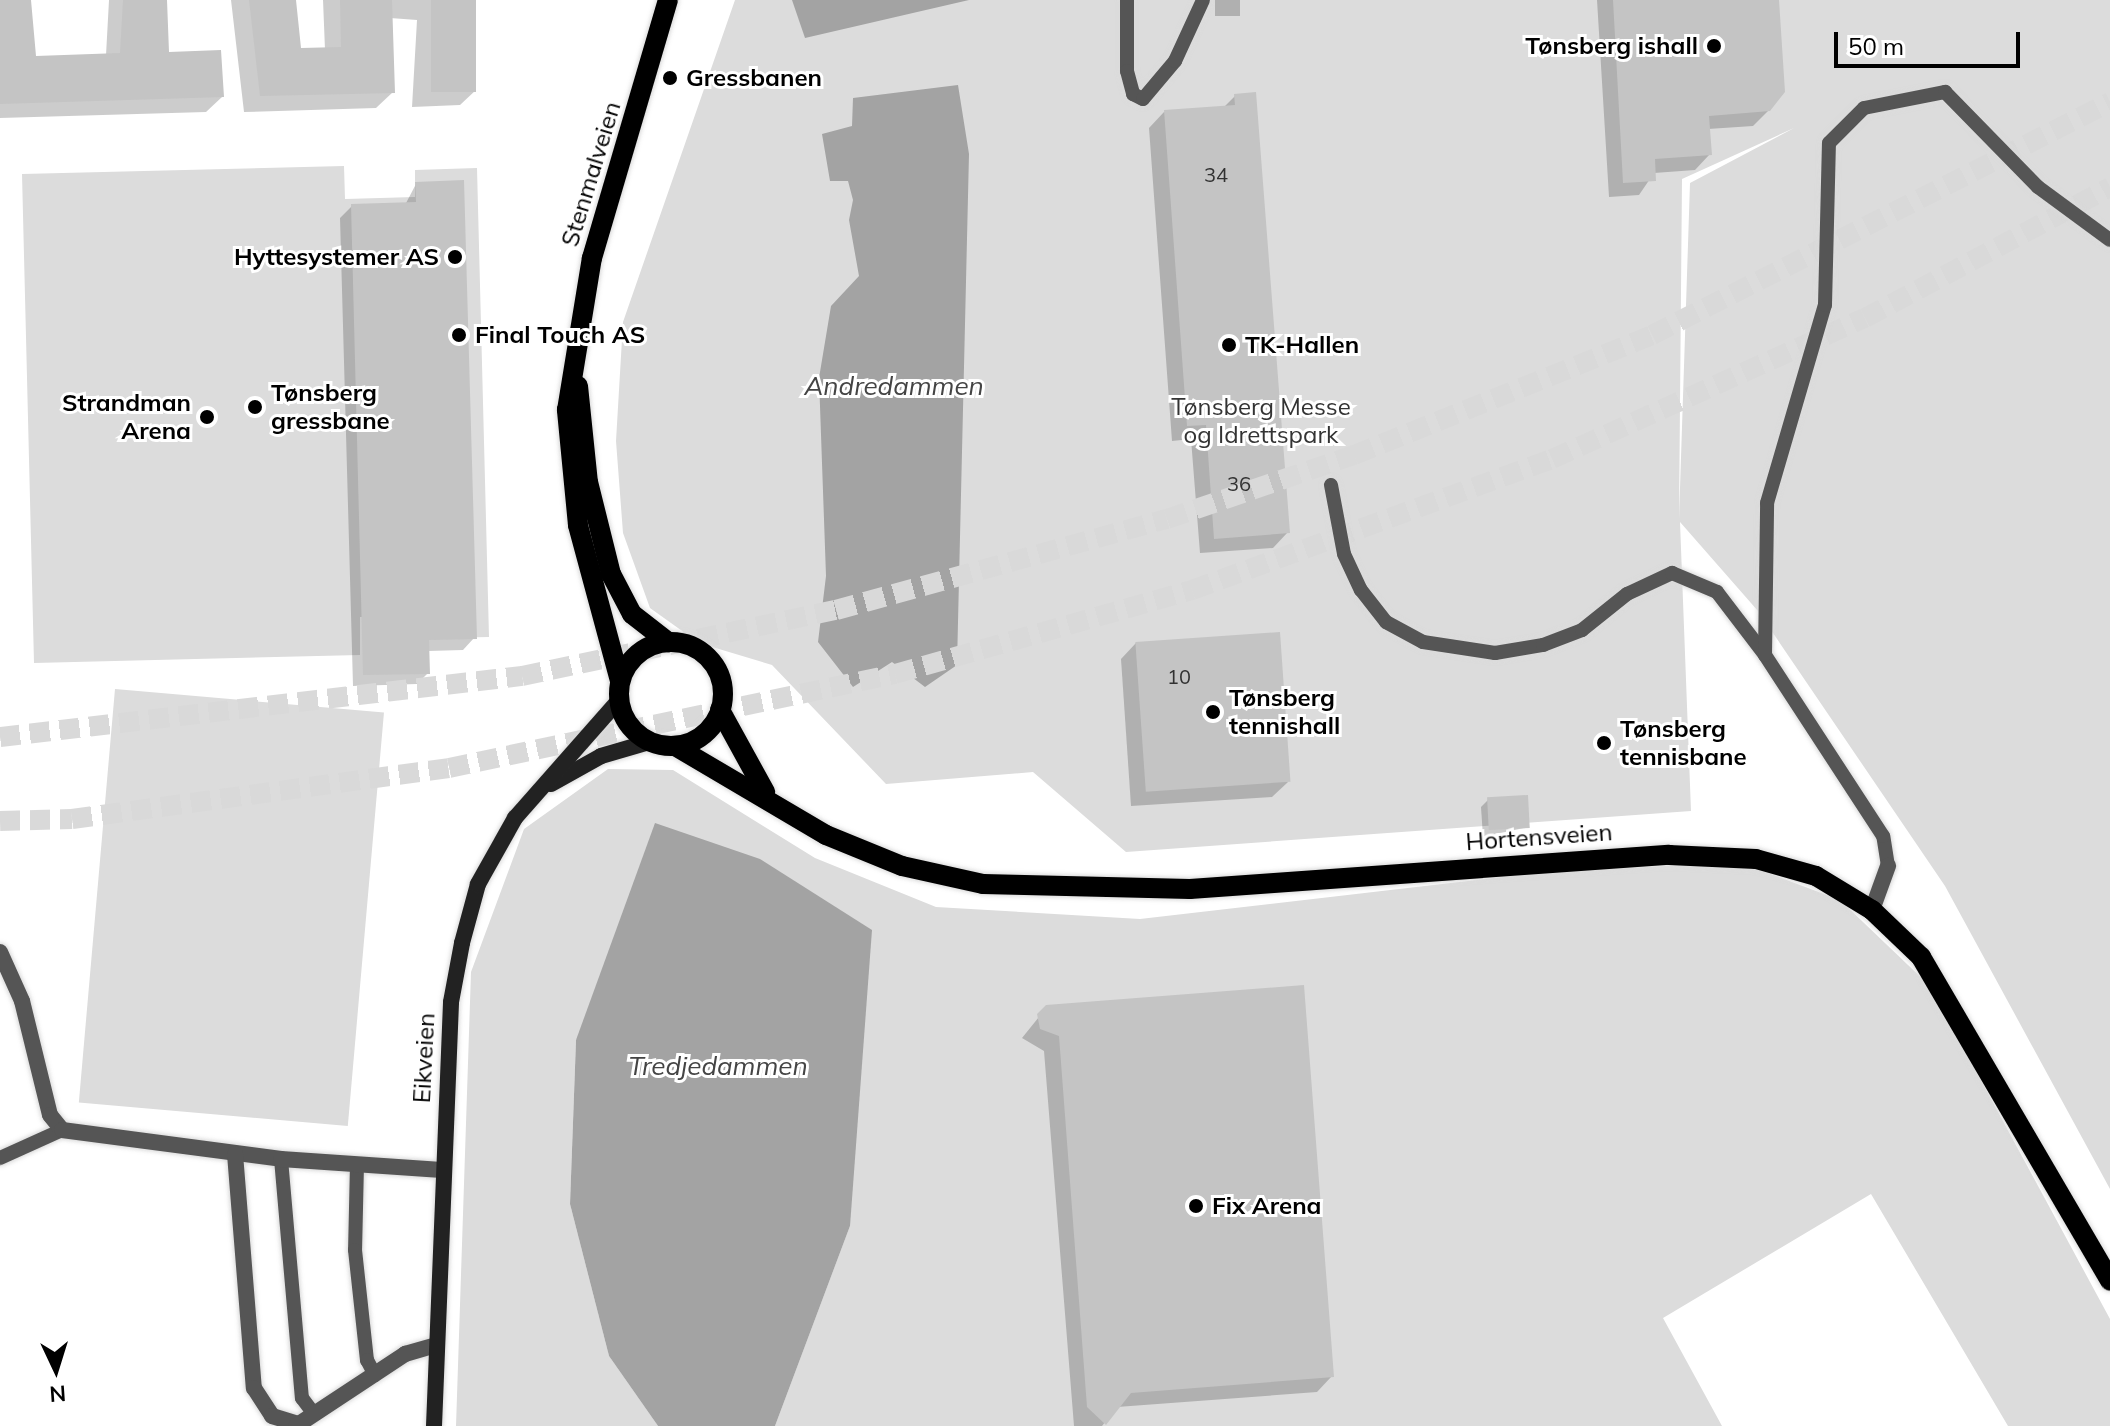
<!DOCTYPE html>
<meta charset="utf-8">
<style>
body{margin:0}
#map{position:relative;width:2110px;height:1426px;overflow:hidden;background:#fff;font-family:Mulish,sans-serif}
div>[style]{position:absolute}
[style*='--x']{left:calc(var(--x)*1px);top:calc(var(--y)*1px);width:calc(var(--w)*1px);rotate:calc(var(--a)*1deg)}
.green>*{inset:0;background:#dcdcdc;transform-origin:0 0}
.water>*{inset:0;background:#a3a3a3}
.shadow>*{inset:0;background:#0003;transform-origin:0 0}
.building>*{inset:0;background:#c4c4c4;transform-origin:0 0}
.primary-tunnel>*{height:20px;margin-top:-10px;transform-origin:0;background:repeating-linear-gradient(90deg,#d9d9d9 0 20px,transparent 0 30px)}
.roads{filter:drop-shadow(0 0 2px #dbdbdb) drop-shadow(0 0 2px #dbdbdb)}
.lane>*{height:14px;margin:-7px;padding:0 7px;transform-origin:7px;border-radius:7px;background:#555}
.street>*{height:16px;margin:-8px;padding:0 8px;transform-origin:8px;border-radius:8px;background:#555}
.secondary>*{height:16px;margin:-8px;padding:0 8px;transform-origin:8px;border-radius:8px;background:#222}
.primary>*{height:20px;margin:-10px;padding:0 10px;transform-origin:10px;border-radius:10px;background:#000}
.primary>.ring{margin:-10px;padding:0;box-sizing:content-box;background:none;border:20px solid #000;border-radius:50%}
.dots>*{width:22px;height:22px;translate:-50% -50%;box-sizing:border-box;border:4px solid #fff;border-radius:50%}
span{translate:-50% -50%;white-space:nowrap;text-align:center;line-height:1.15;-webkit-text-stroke:6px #fff;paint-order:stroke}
.number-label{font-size:20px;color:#313131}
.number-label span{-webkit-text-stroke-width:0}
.poi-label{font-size:24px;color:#000;font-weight:700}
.right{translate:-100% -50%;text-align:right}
.left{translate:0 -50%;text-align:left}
.street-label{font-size:24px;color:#000}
.park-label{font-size:24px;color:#333}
.water-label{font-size:26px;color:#444;font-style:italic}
.north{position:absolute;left:16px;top:1330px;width:80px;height:80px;-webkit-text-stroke:6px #fff;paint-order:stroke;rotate:176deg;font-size:22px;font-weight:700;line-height:32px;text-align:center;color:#000}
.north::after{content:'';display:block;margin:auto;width:28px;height:36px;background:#000;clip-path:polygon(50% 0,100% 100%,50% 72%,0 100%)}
.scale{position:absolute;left:1834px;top:32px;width:186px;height:36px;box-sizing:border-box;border:4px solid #000;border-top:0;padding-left:10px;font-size:24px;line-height:28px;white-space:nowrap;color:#000;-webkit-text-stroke:6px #fff;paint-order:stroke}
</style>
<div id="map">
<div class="green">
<div style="clip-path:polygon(evenodd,735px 0,2110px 0,2110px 1189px,1945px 886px,1758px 611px,1680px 522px,1691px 811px,1126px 852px,1033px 772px,886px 784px,772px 665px,699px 643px,650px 608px,623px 533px,616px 441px,623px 322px,735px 0,1794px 128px,1690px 183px,1679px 519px,1682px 179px,1794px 128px)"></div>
<div style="clip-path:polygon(344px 166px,345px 199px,415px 197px,415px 170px,477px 168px,489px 637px,442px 638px,441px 615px,360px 617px,360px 655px,34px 663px,22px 174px)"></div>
<div style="left:115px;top:689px;width:270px;height:415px;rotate:5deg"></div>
<div style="clip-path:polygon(608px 769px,673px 770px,815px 858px,936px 907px,1140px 919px,1536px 873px,1739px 862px,1840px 900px,1930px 986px,2110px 1319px,2110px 1426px,2008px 1426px,1871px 1194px,1663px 1318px,1722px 1426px,775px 1426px,850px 1226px,576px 1039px,570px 1204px,609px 1356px,658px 1426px,456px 1426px,471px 972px,524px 829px)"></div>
</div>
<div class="water">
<div style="clip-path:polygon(792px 0,969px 0,805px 38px)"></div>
<div style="clip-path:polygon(958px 85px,969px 154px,957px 665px,925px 687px,892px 662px,853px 687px,818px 642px,826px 576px,819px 378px,831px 306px,859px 276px,849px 220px,853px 200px,848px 181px,830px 181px,822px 134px,852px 126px,853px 98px)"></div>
<div style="clip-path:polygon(655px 823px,760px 859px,872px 930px,850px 1226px,775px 1426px,658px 1426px,609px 1356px,570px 1204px,576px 1040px)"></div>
</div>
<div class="shadow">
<div style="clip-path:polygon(0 0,26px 0,34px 58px,106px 55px,109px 0,165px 0,167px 54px,222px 97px,206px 112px,0 118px)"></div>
<div style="clip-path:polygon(231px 0,292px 0,299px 50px,325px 50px,323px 0,474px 0,476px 90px,460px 105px,412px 107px,417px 20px,390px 18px,393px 92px,376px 108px,244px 112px)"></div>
<div style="left:1215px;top:0;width:25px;height:16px"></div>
<div style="clip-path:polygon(1597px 0,1777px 0,1769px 110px,1753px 126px,1708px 129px,1710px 154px,1695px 170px,1654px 173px,1639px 195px,1609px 197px)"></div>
<div style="clip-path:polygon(1235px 96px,1288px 532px,1273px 548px,1200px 553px,1191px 439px,1172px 441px,1149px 128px,1164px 112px,1223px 108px)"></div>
<div style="clip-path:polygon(416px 184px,474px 638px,463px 650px,428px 651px,428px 673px,417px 684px,353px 686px,340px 218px,352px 206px,405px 205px)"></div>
<div style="clip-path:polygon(1136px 643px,1288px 782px,1272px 797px,1131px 806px,1121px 659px)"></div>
<div style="clip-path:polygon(1488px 800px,1528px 827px,1483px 837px,1481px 807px)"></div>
<div style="clip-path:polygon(1047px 1007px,1332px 1376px,1317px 1392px,1117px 1407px,1102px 1426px,1074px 1426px,1044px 1051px,1022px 1038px)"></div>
</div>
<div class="building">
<div style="clip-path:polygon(0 0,31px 0,36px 56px,120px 53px,123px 0,167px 0,169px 52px,221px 50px,224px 97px,0 104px)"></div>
<div style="clip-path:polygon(249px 0,296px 0,301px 48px,341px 47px,340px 0,392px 0,395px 93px,260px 96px)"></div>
<div style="left:431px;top:0;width:45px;height:92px"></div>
<div style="clip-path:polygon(1613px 0,1779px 0,1785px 92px,1770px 111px,1709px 116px,1712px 155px,1655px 159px,1656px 181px,1623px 183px)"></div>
<div style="clip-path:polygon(1256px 92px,1290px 533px,1214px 539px,1206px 425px,1187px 426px,1164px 110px,1235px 105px,1234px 94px)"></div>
<div style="clip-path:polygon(464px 180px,477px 639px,429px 640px,430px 674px,363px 675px,351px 204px,416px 202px,415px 182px)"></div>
<div style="left:1280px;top:632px;width:150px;height:145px;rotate:86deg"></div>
<div style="left:1528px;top:795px;width:33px;height:41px;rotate:87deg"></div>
<div style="clip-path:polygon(1304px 985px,1334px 1377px,1131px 1393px,1106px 1425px,1087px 1407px,1059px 1036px,1040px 1029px,1037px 1014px,1046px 1005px)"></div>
</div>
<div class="primary-tunnel">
<div style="--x:0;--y:737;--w:526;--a:-6.67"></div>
<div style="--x:522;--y:676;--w:321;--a:-11.9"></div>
<div style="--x:836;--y:610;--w:343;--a:-15.4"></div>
<div style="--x:1167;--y:519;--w:198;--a:-18.9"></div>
<div style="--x:1354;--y:455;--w:321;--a:-21.9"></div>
<div style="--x:1652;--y:335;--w:514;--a:-26.96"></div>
<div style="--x:0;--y:821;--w:72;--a:-1.6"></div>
<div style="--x:72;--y:819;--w:380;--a:-7.7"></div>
<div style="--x:449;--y:768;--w:456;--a:-11.9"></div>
<div style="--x:895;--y:674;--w:309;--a:-15.8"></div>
<div style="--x:1192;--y:590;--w:383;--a:-20"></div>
<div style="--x:1552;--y:459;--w:343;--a:-24.3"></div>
<div style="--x:1865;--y:318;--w:278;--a:-28.1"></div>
</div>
<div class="roads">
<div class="lane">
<div style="--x:1127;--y:0;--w:71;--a:90"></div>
<div style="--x:1127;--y:71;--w:24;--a:75"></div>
<div style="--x:1133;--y:94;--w:11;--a:27"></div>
<div style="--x:1143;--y:99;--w:50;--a:-49.9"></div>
<div style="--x:1175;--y:61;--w:67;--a:-65.3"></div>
<div style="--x:1331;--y:485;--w:70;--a:79.3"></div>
<div style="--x:1344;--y:554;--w:40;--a:65"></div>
<div style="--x:1361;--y:590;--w:41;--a:52"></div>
<div style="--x:1386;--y:622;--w:42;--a:28.4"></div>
<div style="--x:1423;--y:642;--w:73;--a:8.7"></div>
<div style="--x:1495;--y:653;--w:49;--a:-9.5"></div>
<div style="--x:1543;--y:645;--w:42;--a:-21"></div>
<div style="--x:1582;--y:630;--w:58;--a:-38.7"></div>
<div style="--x:1627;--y:594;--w:50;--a:-25"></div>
<div style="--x:1672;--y:573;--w:49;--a:22.9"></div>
<div style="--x:1717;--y:592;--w:79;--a:52.7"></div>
<div style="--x:1888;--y:866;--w:30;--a:-99"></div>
<div style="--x:1883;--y:836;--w:216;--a:-123.1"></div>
<div style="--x:1765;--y:655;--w:152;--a:-89.2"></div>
<div style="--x:1767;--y:503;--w:206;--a:-73.7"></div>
<div style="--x:1825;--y:305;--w:162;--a:-88.6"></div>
<div style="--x:1829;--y:143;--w:49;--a:-45"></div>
<div style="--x:1864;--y:108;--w:83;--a:-11.2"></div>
<div style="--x:1945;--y:92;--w:133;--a:45.6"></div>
<div style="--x:2038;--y:187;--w:89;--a:36.4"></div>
<div style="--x:0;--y:1158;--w:68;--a:-24.3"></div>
<div style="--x:281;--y:1159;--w:240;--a:85"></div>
<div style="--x:302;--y:1398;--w:20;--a:53"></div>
<div style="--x:357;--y:1164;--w:86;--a:91.3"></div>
<div style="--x:355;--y:1250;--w:111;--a:83.8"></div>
<div style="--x:367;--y:1360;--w:17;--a:62"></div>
</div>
<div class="street">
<div style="--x:1872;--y:910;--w:47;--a:-70"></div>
<div style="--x:0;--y:952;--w:54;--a:65.8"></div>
<div style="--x:22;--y:1001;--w:117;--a:76.2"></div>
<div style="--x:50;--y:1115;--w:19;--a:51"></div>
<div style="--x:62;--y:1130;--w:221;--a:7.5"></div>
<div style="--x:281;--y:1159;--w:161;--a:3.9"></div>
<div style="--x:235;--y:1154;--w:235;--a:85.4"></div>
<div style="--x:254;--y:1388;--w:33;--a:57"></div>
<div style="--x:272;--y:1416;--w:28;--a:17"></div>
<div style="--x:296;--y:1426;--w:131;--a:-33.4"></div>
<div style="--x:405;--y:1354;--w:32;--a:-16"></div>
</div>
<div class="secondary">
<div style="--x:551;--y:784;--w:57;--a:-29.2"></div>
<div style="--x:601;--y:756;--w:50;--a:-16.3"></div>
<div style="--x:434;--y:1426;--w:424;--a:-87.7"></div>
<div style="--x:451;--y:1002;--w:60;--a:-79.4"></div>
<div style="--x:462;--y:943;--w:61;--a:-74.8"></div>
<div style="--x:478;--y:884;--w:76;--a:-60.7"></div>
<div style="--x:515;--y:818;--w:157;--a:-48.6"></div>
</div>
<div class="primary">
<div style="--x:578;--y:386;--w:97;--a:84.1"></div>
<div style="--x:588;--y:482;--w:95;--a:76"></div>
<div style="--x:611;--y:574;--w:45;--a:62.3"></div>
<div style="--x:632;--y:614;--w:46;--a:37.9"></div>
<div class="ring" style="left:619px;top:642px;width:84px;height:84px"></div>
<div style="--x:620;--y:681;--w:162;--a:-105.1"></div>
<div style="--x:578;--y:525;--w:116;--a:-95.5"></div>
<div style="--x:567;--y:410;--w:154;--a:-80.7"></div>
<div style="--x:592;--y:258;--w:269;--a:-73.6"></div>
<div style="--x:720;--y:710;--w:94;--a:61.2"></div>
<div style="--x:675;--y:746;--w:175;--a:30.5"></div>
<div style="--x:826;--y:835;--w:82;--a:22.2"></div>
<div style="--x:902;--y:866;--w:83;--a:12.5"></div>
<div style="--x:983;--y:884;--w:207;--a:1.4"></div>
<div style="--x:1190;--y:889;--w:480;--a:-4.1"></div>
<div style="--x:1669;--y:855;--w:87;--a:2.6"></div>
<div style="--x:1756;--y:859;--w:62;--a:15.8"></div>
<div style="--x:1816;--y:876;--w:66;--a:31.3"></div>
<div style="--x:1872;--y:910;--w:68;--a:43.8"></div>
<div style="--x:1921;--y:957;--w:375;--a:59.7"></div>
</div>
</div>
<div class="dots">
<div style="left:1714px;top:46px;background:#000"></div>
<div style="left:670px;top:78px;background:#000"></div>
<div style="left:455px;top:257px;background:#000"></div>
<div style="left:459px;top:335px;background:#000"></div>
<div style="left:1229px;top:345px;background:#000"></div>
<div style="left:255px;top:407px;background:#000"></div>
<div style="left:207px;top:417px;background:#000"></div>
<div style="left:1213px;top:712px;background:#000"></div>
<div style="left:1604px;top:743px;background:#000"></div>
<div style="left:1196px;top:1206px;background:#000"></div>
</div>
<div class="number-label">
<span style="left:1216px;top:174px">34</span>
<span style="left:1239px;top:483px">36</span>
<span style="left:1179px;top:676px">10</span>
</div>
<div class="poi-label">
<span class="right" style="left:1698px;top:46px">Tønsberg ishall</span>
<span class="left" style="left:686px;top:78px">Gressbanen</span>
<span class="right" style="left:439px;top:257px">Hyttesystemer AS</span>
<span class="left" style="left:475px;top:335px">Final Touch AS</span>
<span class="left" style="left:1245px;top:345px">TK-Hallen</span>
<span class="left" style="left:271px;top:407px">Tønsberg<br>gressbane</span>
<span class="right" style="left:191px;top:417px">Strandman<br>Arena</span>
<span class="left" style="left:1229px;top:712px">Tønsberg<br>tennishall</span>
<span class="left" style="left:1620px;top:743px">Tønsberg<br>tennisbane</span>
<span class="left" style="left:1212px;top:1206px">Fix Arena</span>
</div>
<div class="street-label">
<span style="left:591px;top:174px;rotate:-73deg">Stenmalveien</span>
<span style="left:1539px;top:837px;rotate:-4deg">Hortensveien</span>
<span style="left:424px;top:1058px;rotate:-87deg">Eikveien</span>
</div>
<div class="park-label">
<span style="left:1261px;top:421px">Tønsberg Messe<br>og Idrettspark</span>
</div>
<div class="water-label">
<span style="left:894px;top:386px">Andredammen</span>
<span style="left:718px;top:1066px">Tredjedammen</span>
</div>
<div class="north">N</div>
<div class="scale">50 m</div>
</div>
